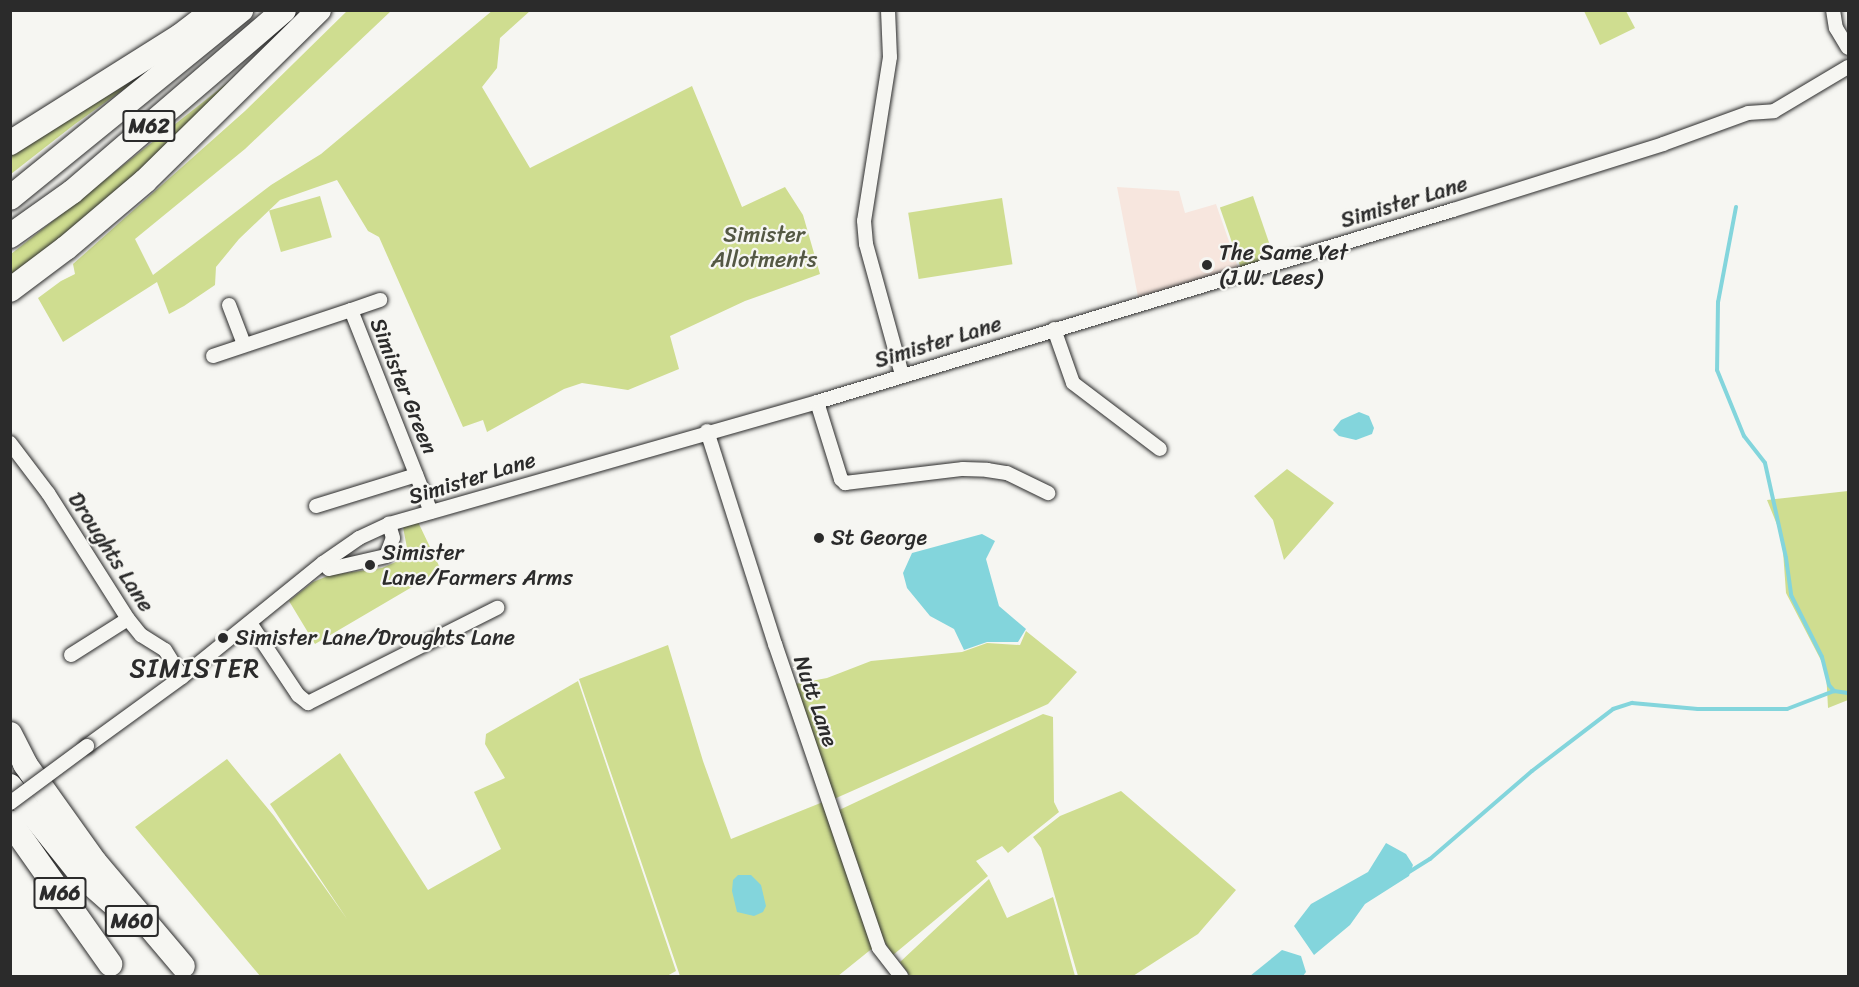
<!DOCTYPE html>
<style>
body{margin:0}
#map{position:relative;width:1859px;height:987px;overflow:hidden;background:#f6f6f2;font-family:Sriracha,sans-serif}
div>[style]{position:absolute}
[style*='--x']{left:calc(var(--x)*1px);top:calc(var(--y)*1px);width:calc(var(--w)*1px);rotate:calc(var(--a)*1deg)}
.built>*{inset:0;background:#f7e6de}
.green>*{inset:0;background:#cfdd90;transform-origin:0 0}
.water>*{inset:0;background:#83d5dc}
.stream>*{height:4px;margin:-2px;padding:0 2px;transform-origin:2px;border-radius:2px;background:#83d5dc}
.roads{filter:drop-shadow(0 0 2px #2b2b2b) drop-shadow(0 0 2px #2b2b2b)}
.street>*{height:14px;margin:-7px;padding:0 7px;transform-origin:7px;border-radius:7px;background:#f6f6f2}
.highway>*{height:24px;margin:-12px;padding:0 12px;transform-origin:12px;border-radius:12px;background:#f6f6f2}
.bridges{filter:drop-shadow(0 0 2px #2b2b2b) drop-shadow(0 0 2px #2b2b2b)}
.street-bridge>*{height:14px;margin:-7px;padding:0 7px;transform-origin:7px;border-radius:7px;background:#f6f6f2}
.dots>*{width:16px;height:16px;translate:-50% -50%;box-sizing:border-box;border:3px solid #f6f6f2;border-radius:50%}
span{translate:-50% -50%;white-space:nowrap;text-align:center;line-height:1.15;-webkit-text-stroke:4.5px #f6f6f2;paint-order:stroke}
.shield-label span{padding:2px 4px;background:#f6f6f2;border:2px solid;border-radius:4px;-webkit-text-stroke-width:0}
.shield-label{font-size:21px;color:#2b2b2b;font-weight:700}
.street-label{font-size:22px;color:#2b2b2b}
.park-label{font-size:22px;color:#545844}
.poi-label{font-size:22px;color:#2b2b2b}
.left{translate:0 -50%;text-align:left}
.quarter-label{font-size:26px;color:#2b2b2b;letter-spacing:1.5px}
.frame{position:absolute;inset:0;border:12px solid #2b2b2b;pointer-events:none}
</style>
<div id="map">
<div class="built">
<div style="clip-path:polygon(1117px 187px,1179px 191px,1185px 213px,1216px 204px,1239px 270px,1138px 297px)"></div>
</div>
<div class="green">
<div style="clip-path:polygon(348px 10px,391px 11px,245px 149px,135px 239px,153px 275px,271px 185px,321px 154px,493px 10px,530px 11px,500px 38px,497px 68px,482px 87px,530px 168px,692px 86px,742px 207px,785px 187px,803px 215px,820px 274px,745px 301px,670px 336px,679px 369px,628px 390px,582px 383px,564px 389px,487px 432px,483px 420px,463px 427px,379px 237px,368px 231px,337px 180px,280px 200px,239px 239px,216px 267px,215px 285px,184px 306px,169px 314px,157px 282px,63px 342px,38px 298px,61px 281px,75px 274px,73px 264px,245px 111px)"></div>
<div style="clip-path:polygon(1584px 11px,1626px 11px,1635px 28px,1600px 45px)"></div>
<div style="clip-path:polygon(149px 71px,75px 124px,11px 174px,11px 154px)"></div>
<div style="clip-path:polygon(236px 76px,240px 81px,69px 232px,11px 278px,11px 254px)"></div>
<div style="left:320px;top:196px;width:43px;height:53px;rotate:74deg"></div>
<div style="left:1253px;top:196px;width:65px;height:35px;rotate:71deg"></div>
<div style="left:1002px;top:198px;width:67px;height:95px;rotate:81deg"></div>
<div style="clip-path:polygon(1287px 469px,1334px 503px,1284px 560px,1273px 520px,1254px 496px)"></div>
<div style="clip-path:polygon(1848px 491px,1848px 700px,1828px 708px,1826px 670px,1786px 593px,1782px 537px,1767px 500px)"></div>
<div style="clip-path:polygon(418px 522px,441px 570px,315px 644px,289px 601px,313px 582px,330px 575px,382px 568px,398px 561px,407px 548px,403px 527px)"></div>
<div style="clip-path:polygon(1026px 631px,1077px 672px,1048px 704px,834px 799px,795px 684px,827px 678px,871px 661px,962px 652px,987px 643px,1020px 645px)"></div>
<div style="clip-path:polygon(668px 645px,703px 761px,731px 839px,823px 802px,874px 947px,838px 976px,680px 976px,579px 679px)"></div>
<div style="clip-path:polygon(578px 681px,676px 971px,667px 976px,260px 976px,135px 827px,227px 759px,274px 816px,347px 919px,270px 804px,340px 753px,428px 890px,501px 849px,474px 792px,505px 778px,485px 744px,486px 734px)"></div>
<div style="clip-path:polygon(1043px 714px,1053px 717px,1054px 802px,1059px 812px,1008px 853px,1002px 846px,976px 861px,988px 876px,893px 955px,879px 933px,835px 812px)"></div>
<div style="clip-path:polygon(1121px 791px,1236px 890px,1198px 934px,1133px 976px,1078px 976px,1041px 848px,1033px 837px,1060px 816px)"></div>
<div style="clip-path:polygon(989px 879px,1007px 918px,1053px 897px,1075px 976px,910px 976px,900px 962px)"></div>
</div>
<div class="water">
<div style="clip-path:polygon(1359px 412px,1369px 416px,1374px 428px,1372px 434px,1356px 440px,1339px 436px,1333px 430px,1341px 420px)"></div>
<div style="clip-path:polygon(982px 534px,995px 541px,986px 559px,999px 606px,1026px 629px,1018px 642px,987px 642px,964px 650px,954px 629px,930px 616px,907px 588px,903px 573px,912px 553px)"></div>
<div style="clip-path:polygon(1386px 843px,1406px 854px,1413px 865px,1409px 876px,1365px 904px,1350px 925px,1314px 955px,1294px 926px,1311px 904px,1368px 872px)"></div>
<div style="clip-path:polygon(738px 875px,751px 875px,761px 885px,766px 906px,763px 912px,754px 916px,737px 912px,732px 891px,733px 880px)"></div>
<div style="clip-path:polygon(1282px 950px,1301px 956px,1306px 972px,1303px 976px,1250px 976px)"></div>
</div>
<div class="stream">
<div style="--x:1736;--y:207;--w:97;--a:100.7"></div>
<div style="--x:1718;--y:302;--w:68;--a:90.8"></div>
<div style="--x:1717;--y:370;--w:71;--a:67.8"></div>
<div style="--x:1744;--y:436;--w:34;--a:52"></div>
<div style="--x:1765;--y:463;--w:97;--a:77.5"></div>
<div style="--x:1786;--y:558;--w:37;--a:82"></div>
<div style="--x:1791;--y:595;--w:69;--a:63.4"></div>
<div style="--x:1822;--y:657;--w:29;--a:76"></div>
<div style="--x:1829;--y:685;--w:8;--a:50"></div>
<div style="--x:1834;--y:691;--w:14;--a:8"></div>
<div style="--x:1409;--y:872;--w:25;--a:-32"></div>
<div style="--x:1430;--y:859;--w:135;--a:-40.8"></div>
<div style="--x:1532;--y:771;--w:102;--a:-37.4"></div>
<div style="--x:1613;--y:709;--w:20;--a:-18"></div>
<div style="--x:1632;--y:703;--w:66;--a:5.2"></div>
<div style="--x:1698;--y:709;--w:89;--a:0"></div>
<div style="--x:1787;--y:709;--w:50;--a:-21"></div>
</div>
<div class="roads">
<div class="street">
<div style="--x:888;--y:10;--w:47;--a:87.6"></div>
<div style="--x:890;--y:57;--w:166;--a:99"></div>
<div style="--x:864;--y:221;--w:23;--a:85"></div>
<div style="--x:866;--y:244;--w:136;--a:74.6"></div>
<div style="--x:1833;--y:10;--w:18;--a:81"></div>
<div style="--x:1836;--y:28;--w:23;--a:59"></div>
<div style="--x:229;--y:305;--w:42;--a:69"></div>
<div style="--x:351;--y:310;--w:31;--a:-19"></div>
<div style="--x:1054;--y:329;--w:57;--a:70.6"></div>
<div style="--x:1073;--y:383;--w:109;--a:37.2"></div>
<div style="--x:213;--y:356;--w:145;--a:-18.4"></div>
<div style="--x:351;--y:310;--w:217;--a:68.4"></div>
<div style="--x:817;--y:402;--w:81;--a:72.7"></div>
<div style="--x:841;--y:479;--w:6;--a:45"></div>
<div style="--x:845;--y:483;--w:119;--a:-6.8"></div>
<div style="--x:963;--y:469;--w:24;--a:2"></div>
<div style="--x:987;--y:470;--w:20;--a:9"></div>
<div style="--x:1007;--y:473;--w:46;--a:26"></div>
<div style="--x:707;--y:431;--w:224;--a:72.3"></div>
<div style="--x:775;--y:644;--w:321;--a:71.1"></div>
<div style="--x:879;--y:948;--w:36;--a:52"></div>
<div style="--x:10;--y:443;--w:63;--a:52.8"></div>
<div style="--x:48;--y:493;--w:149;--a:57.6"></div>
<div style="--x:128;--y:619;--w:21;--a:51"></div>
<div style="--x:141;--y:635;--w:28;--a:32"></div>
<div style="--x:165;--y:650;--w:32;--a:58"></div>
<div style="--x:316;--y:506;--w:105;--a:-17.2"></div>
<div style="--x:323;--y:563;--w:8;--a:45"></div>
<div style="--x:329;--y:569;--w:58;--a:-12.8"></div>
<div style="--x:386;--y:556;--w:19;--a:-69"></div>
<div style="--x:393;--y:538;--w:15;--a:-106"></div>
<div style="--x:250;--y:623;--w:87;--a:56.3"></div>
<div style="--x:298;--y:695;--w:13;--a:39"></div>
<div style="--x:308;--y:703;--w:212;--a:-26.7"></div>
<div style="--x:71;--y:655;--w:67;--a:-32.3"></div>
<div style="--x:87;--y:746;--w:117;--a:-36"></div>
<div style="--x:182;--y:677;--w:181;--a:-39"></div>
<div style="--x:323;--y:563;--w:44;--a:-34.8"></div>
<div style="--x:359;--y:538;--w:33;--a:-25"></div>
<div style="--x:389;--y:524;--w:445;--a:-15.9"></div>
<div style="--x:817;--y:402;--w:664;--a:-16.8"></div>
<div style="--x:1453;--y:210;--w:220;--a:-17.4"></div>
<div style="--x:1663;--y:144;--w:90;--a:-20"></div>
<div style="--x:1748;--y:113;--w:26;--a:-4"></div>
<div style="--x:1774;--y:111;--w:86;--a:-30.7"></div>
</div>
<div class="highway">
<div style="--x:10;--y:143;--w:201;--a:-32.2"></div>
<div style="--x:180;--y:36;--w:43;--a:-37.4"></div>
<div style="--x:10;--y:198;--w:298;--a:-39.1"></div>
<div style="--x:10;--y:236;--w:76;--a:-35.4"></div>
<div style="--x:72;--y:192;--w:279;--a:-40.6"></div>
<div style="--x:10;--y:290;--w:70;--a:-36.9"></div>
<div style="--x:66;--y:248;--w:104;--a:-40.3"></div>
<div style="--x:145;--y:181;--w:244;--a:-44.5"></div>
<div style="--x:10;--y:734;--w:34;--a:63"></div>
<div style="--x:25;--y:764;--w:120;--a:54.5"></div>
<div style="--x:95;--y:862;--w:136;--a:49.8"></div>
<div style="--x:10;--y:786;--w:115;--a:51.3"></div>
<div style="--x:82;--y:876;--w:48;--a:41.6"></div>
<div style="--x:10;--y:822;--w:174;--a:54.8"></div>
</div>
</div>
<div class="bridges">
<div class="street-bridge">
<div style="--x:10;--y:803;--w:96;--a:-36.5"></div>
</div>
</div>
<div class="dots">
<div style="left:1207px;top:265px;background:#2b2b2b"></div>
<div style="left:819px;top:538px;background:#2b2b2b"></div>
<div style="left:370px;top:565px;background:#2b2b2b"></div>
<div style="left:223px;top:638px;background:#2b2b2b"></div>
</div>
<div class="shield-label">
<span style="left:149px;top:126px">M62</span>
<span style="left:60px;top:893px">M66</span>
<span style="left:132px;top:921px">M60</span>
</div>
<div class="street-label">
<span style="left:1404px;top:202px;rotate:-17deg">Simister Lane</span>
<span style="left:938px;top:342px;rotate:-17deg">Simister Lane</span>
<span style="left:404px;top:386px;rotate:68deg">Simister Green</span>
<span style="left:472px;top:478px;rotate:-17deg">Simister Lane</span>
<span style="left:111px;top:552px;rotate:57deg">Droughts Lane</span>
<span style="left:816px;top:701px;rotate:71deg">Nutt Lane</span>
</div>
<div class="park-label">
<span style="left:764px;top:247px">Simister<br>Allotments</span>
</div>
<div class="poi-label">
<span class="left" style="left:1219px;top:265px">The Same Yet<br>(J.W. Lees)</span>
<span class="left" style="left:831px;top:538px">St George</span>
<span class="left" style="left:382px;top:565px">Simister<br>Lane/Farmers Arms</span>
<span class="left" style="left:235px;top:638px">Simister Lane/Droughts Lane</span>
</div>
<div class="quarter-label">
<span style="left:195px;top:669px">SIMISTER</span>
</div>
<div class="frame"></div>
</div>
